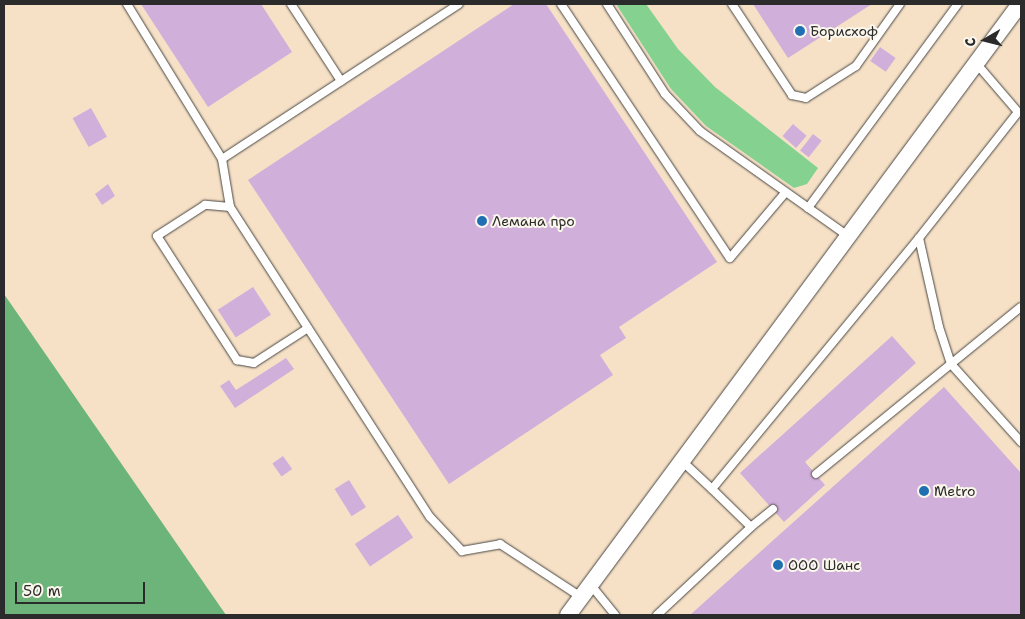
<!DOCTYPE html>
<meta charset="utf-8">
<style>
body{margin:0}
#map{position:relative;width:1025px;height:619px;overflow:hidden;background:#f6e1c7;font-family:"Shantell Sans",sans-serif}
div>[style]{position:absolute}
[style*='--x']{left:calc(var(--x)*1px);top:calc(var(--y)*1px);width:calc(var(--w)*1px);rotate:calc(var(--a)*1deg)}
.green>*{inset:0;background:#85d290}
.forest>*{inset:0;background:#6cb47a}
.building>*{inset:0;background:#d0afdb;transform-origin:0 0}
.roads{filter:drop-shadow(0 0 1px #494642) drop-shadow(0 0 1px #494642)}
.lane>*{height:8px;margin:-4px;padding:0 4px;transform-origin:4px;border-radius:4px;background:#fff}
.street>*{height:16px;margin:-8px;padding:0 8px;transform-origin:8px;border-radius:8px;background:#fff}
.dots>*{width:14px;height:14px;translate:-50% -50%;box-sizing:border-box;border:2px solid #fbf7ec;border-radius:50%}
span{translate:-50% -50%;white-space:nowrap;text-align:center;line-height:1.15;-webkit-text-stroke:4px #fbf7ec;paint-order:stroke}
.poi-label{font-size:14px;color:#2b2b2b}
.left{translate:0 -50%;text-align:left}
.frame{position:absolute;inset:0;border:5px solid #2b2b2b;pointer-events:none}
.north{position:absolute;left:960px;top:15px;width:50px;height:50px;-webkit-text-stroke:4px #fbf7ec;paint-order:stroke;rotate:262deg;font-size:14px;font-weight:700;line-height:20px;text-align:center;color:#2b2b2b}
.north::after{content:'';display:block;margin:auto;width:18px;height:22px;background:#2b2b2b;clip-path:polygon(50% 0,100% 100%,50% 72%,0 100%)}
.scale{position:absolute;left:15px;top:582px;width:130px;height:22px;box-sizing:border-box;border:2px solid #2b2b2b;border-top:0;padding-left:6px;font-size:15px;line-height:18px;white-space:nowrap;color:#2b2b2b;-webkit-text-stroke:4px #fbf7ec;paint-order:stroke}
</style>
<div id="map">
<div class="green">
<div style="clip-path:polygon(616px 4px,646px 4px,678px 49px,715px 87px,818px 168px,807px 184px,794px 188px,706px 126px,671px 89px)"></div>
</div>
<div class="forest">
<div style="clip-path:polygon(4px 294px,226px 615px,4px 615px)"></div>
</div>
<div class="building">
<div style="clip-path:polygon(141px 4px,261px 4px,292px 52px,208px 107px)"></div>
<div style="clip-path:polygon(514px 4px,546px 4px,717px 262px,619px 327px,626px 338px,600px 355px,613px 375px,449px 484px,248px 180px)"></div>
<div style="clip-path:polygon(753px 4px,872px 4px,788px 58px)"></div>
<div style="left:880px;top:47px;width:19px;height:17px;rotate:35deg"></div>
<div style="left:91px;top:108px;width:33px;height:21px;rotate:61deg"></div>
<div style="left:793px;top:124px;width:18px;height:16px;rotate:41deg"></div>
<div style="left:813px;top:134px;width:11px;height:21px;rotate:38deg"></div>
<div style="clip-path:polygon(108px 184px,115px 196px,102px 205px,95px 194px)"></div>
<div style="left:253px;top:287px;width:33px;height:42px;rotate:57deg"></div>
<div style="clip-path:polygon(892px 336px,916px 363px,805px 462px,825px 485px,784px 522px,740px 473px)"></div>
<div style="clip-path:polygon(286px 358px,294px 369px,235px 408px,220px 386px,229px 380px,236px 390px)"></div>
<div style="clip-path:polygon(944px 387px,1021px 473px,1021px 615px,690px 615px)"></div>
<div style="left:283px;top:456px;width:16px;height:13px;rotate:55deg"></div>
<div style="left:349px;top:480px;width:32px;height:17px;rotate:58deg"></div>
<div style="left:398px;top:515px;width:27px;height:52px;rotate:56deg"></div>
</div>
<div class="roads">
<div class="lane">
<div style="--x:127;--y:4;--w:182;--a:58.5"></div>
<div style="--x:222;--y:159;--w:49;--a:80.5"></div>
<div style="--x:230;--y:207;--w:369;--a:57.2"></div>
<div style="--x:430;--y:517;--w:47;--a:46.7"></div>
<div style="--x:462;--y:551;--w:39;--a:-10"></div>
<div style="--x:500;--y:544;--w:97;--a:33.2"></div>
<div style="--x:291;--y:4;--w:92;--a:57"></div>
<div style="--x:561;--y:4;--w:305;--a:56.4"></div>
<div style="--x:730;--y:258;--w:85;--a:-49.8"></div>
<div style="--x:607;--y:4;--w:107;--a:57.2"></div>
<div style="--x:665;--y:94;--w:51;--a:46.6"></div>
<div style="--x:700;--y:131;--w:181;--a:35.4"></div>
<div style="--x:732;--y:4;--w:109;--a:56.6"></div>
<div style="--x:792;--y:95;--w:14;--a:12"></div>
<div style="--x:806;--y:98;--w:59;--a:-32.6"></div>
<div style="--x:856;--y:66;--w:76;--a:-54.6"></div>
<div style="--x:222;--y:159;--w:283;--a:-33.2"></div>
<div style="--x:230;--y:207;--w:25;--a:-175"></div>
<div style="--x:205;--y:205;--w:57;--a:147.1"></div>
<div style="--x:157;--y:236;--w:148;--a:57.2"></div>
<div style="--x:237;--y:360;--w:17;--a:10"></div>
<div style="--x:254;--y:363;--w:64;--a:-32.9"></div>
<div style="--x:808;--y:208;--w:253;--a:-53.7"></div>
<div style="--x:919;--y:238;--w:91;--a:77.3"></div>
<div style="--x:939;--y:327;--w:39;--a:72"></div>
<div style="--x:951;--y:364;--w:105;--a:48.1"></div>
<div style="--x:682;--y:461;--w:41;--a:43"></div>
<div style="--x:816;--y:474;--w:264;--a:-39.2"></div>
<div style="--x:773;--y:509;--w:28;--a:141"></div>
<div style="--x:751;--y:527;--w:54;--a:-135.7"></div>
<div style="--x:712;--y:489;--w:325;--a:-50.5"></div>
<div style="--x:919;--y:238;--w:160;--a:-51.8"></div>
<div style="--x:1018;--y:112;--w:65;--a:-130.6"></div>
<div style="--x:590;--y:584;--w:40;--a:51"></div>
<div style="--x:657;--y:615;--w:129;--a:-43.1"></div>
</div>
<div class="street">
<div style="--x:568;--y:615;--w:760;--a:-53.51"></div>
</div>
</div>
<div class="dots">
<div style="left:800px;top:31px;background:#1f6fb2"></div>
<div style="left:482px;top:221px;background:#1f6fb2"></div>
<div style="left:924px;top:491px;background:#1f6fb2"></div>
<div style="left:778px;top:565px;background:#1f6fb2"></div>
</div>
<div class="poi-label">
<span class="left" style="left:810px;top:31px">Борисхоф</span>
<span class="left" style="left:492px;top:221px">Лемана про</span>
<span class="left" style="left:934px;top:491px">Metro</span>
<span class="left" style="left:788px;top:565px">ООО Шанс</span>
</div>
<div class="frame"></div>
<div class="north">С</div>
<div class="scale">50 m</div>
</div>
